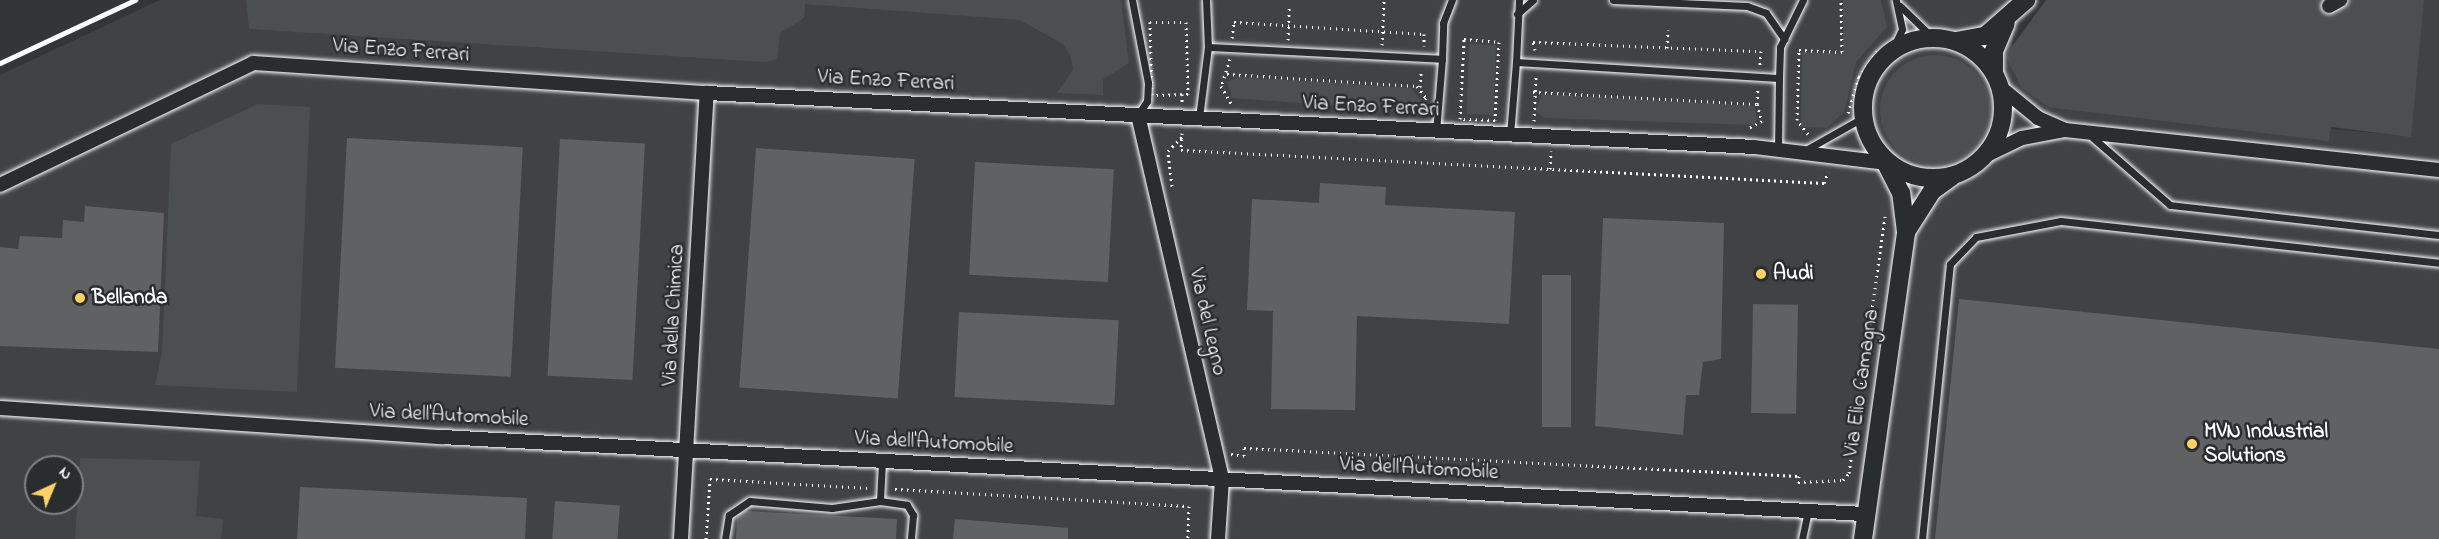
<!DOCTYPE html>
<style>
body{margin:0}
#map{position:relative;width:2439px;height:539px;overflow:hidden;background:#333536;font-family:"Indie Flower",sans-serif}
div>[style]{position:absolute}
[style*='--x']{left:calc(var(--x)*1px);top:calc(var(--y)*1px);width:calc(var(--w)*1px);rotate:calc(var(--a)*1deg)}
.built>*{inset:0;background:#404243}
.green>*{inset:0;background:#4c4f50;transform-origin:0 0}
.round{border-radius:50%}
.building>*{inset:0;background:#5f6162;transform-origin:0 0}
.path>*{height:3px;margin-top:-1.5px;transform-origin:0;background:repeating-linear-gradient(90deg,#fff 0 1.5px,transparent 0 6px)}
.roads{filter:drop-shadow(0 0 2px #fff) drop-shadow(0 0 2px #fff)}
.service>*{height:7px;margin:-3.5px;padding:0 3.5px;transform-origin:3.5px;border-radius:3.5px;background:#2a2d2e}
.minor>*{height:14px;margin:-7px;padding:0 7px;transform-origin:7px;border-radius:7px;background:#2a2d2e}
.tertiary>*{height:18px;margin:-9px;padding:0 9px;transform-origin:9px;border-radius:9px;background:#2a2d2e}
.tertiary>.ring{margin:-9px;padding:0;box-sizing:content-box;background:none;border:18px solid #2a2d2e;border-radius:50%}
.rail>*{height:4.5px;margin:-2.25px;padding:0 2.25px;transform-origin:2.25px;border-radius:2.25px;background:#fff}
.dots>*{width:16px;height:16px;translate:-50% -50%;box-sizing:border-box;border:3px solid #2a2d2e;border-radius:50%}
span{translate:-50% -50%;white-space:nowrap;text-align:center;line-height:1.15;-webkit-text-stroke:5px #2a2d2e;paint-order:stroke}
.street-label{font-size:21px;color:#fff}
.poi-label{font-size:21px;color:#fff;font-weight:700}
.left{translate:0 -50%;text-align:left}
.north{position:absolute;left:24px;top:455px;width:60px;height:60px;box-sizing:border-box;background:#2a2d2e;border:2px solid #7f8182;border-radius:50%;rotate:44deg;font-size:16px;font-weight:700;line-height:24px;text-align:center;color:#fff}
.north::after{content:'';display:block;margin:auto;width:21px;height:27px;background:#ffd166;clip-path:polygon(50% 0,100% 100%,50% 72%,0 100%)}
</style>
<div id="map">
<div class="built">
<div style="clip-path:polygon(evenodd,160px 0,2016px 0,2012px 44px,2060px 104px,2397px 135px,2412px 0,2439px 0,2439px 539px,0 539px,0 75px,160px 0,36px 467px,72px 467px,72px 503px,36px 503px,36px 467px)"></div>
</div>
<div class="green">
<div style="clip-path:polygon(246px 0,1121px 0,1129px 63px,1103px 79px,1103px 95px,1057px 93px,1073px 70px,1071px 57px,1063px 44px,1020px 20px,805px 4px,804px 18px,780px 33px,777px 59px,765px 62px,249px 29px)"></div>
<div style="clip-path:polygon(1843px 0,1881px 0,1887px 27px,1856px 62px,1844px 112px,1827px 128px,1801px 127px,1802px 52px,1843px 53px)"></div>
<div style="clip-path:polygon(2046px 0,2424px 0,2411px 137px,2331px 127px,2329px 141px,2048px 107px,2022px 88px,2005px 56px)"></div>
<div style="left:1469px;top:44px;width:27px;height:70px;rotate:2deg"></div>
<div class="round" style="left:1880px;top:55px;width:110px;height:110px"></div>
<div style="clip-path:polygon(1238px 77px,1411px 88px,1421px 101px,1419px 109px,1410px 111px,1232px 98px,1227px 82px)"></div>
<div style="clip-path:polygon(1542px 94px,1754px 106px,1757px 119px,1754px 125px,1544px 118px,1536px 111px)"></div>
<div style="clip-path:polygon(258px 104px,310px 107px,297px 392px,155px 385px,162px 353px,171px 144px)"></div>
<div style="clip-path:polygon(80px 458px,200px 461px,196px 516px,223px 519px,221px 539px,75px 539px)"></div>
</div>
<div class="building">
<div style="left:347px;top:138px;width:176px;height:230px;rotate:3deg"></div>
<div style="left:560px;top:139px;width:85px;height:237px;rotate:3deg"></div>
<div style="left:756px;top:148px;width:159px;height:240px;rotate:4deg"></div>
<div style="left:975px;top:162px;width:139px;height:113px;rotate:3deg"></div>
<div style="clip-path:polygon(1320px 183px,1386px 187px,1385px 205px,1515px 212px,1509px 324px,1357px 316px,1355px 410px,1271px 409px,1273px 311px,1247px 310px,1252px 199px,1319px 203px)"></div>
<div style="clip-path:polygon(85px 206px,164px 213px,158px 352px,0 346px,0 247px,18px 249px,20px 236px,62px 238px,63px 220px,84px 222px)"></div>
<div style="clip-path:polygon(1603px 218px,1724px 223px,1721px 359px,1703px 362px,1699px 395px,1686px 395px,1683px 435px,1595px 426px)"></div>
<div style="left:1542px;top:275px;width:29px;height:152px"></div>
<div style="clip-path:polygon(1959px 299px,2439px 349px,2439px 539px,1935px 539px)"></div>
<div style="left:1753px;top:304px;width:45px;height:109px;rotate:1deg"></div>
<div style="left:959px;top:312px;width:160px;height:85px;rotate:3deg"></div>
<div style="clip-path:polygon(300px 487px,527px 498px,525px 539px,297px 539px)"></div>
<div style="left:555px;top:501px;width:65px;height:38px;rotate:4deg"></div>
<div style="clip-path:polygon(745px 511px,897px 519px,896px 539px,736px 539px,737px 516px)"></div>
<div style="clip-path:polygon(955px 519px,1068px 528px,1068px 539px,953px 539px)"></div>
</div>
<div class="path">
<div style="--x:1150;--y:22;--w:36;--a:0"></div>
<div style="--x:1186;--y:22;--w:72;--a:88.4"></div>
<div style="--x:1188;--y:94;--w:36;--a:178"></div>
<div style="--x:1152;--y:95;--w:73;--a:-91.6"></div>
<div style="--x:1232;--y:38;--w:16;--a:-83"></div>
<div style="--x:1234;--y:22;--w:190;--a:3.6"></div>
<div style="--x:1424;--y:34;--w:12;--a:90"></div>
<div style="--x:1464;--y:39;--w:35;--a:5"></div>
<div style="--x:1499;--y:42;--w:78;--a:92.9"></div>
<div style="--x:1495;--y:120;--w:35;--a:-178"></div>
<div style="--x:1460;--y:119;--w:80;--a:-87.1"></div>
<div style="--x:1288;--y:40;--w:35;--a:-88"></div>
<div style="--x:1382;--y:45;--w:45;--a:-87.5"></div>
<div style="--x:1667;--y:48;--w:18;--a:-87"></div>
<div style="--x:1535;--y:50;--w:8;--a:-104"></div>
<div style="--x:1533;--y:42;--w:228;--a:2.3"></div>
<div style="--x:1761;--y:51;--w:15;--a:94"></div>
<div style="--x:1230;--y:59;--w:28;--a:108"></div>
<div style="--x:1221;--y:86;--w:20;--a:60"></div>
<div style="--x:1227;--y:74;--w:190;--a:3.6"></div>
<div style="--x:1417;--y:86;--w:15;--a:53"></div>
<div style="--x:1426;--y:98;--w:18;--a:119"></div>
<div style="--x:1420;--y:87;--w:16;--a:-86"></div>
<div style="--x:1533;--y:92;--w:224;--a:3.1"></div>
<div style="--x:1757;--y:104;--w:18;--a:74"></div>
<div style="--x:1762;--y:121;--w:17;--a:152"></div>
<div style="--x:1182;--y:94;--w:9;--a:90"></div>
<div style="--x:1757;--y:104;--w:17;--a:-87"></div>
<div style="--x:1848;--y:113;--w:38;--a:-73"></div>
<div style="--x:1859;--y:77;--w:33;--a:-55"></div>
<div style="--x:1534;--y:121;--w:46;--a:-87.5"></div>
<div style="--x:1182;--y:133;--w:17;--a:93"></div>
<div style="--x:1181;--y:150;--w:644;--a:2.94"></div>
<div style="--x:1824;--y:183;--w:12;--a:-70"></div>
<div style="--x:1808;--y:134;--w:18;--a:-128"></div>
<div style="--x:1797;--y:120;--w:70;--a:-88.4"></div>
<div style="--x:1799;--y:50;--w:43;--a:2.7"></div>
<div style="--x:1842;--y:52;--w:52;--a:-91.1"></div>
<div style="--x:1550;--y:169;--w:18;--a:-87"></div>
<div style="--x:1172;--y:186;--w:35;--a:-97"></div>
<div style="--x:1168;--y:151;--w:20;--a:-45"></div>
<div style="--x:1231;--y:454;--w:13;--a:9"></div>
<div style="--x:1244;--y:456;--w:8;--a:-90"></div>
<div style="--x:1244;--y:448;--w:556;--a:2.89"></div>
<div style="--x:1799;--y:476;--w:6;--a:99"></div>
<div style="--x:1798;--y:482;--w:45;--a:-2.5"></div>
<div style="--x:1843;--y:480;--w:9;--a:-49"></div>
<div style="--x:1849;--y:473;--w:259;--a:-82"></div>
<div style="--x:895;--y:489;--w:294;--a:3.3"></div>
<div style="--x:1189;--y:506;--w:33;--a:92"></div>
<div style="--x:706;--y:539;--w:60;--a:-86.2"></div>
<div style="--x:710;--y:479;--w:160;--a:3.2"></div>
</div>
<div class="roads">
<div class="service">
<div style="--x:1132;--y:0;--w:85;--a:79.1"></div>
<div style="--x:1148;--y:83;--w:18;--a:93"></div>
<div style="--x:1147;--y:101;--w:17;--a:123"></div>
<div style="--x:1206;--y:0;--w:47;--a:87.6"></div>
<div style="--x:1613;--y:0;--w:134;--a:2.6"></div>
<div style="--x:1747;--y:6;--w:20;--a:20"></div>
<div style="--x:1766;--y:13;--w:32;--a:55"></div>
<div style="--x:1900;--y:6;--w:46;--a:44.1"></div>
<div style="--x:1517;--y:14;--w:21;--a:-41"></div>
<div style="--x:1891;--y:52;--w:25;--a:-64"></div>
<div style="--x:1902;--y:29;--w:30;--a:-102"></div>
<div style="--x:1442;--y:59;--w:36;--a:-88"></div>
<div style="--x:1443;--y:23;--w:25;--a:-69"></div>
<div style="--x:1516;--y:62;--w:62;--a:-87.2"></div>
<div style="--x:1779;--y:78;--w:31;--a:-88"></div>
<div style="--x:1780;--y:47;--w:52;--a:-63.9"></div>
<div style="--x:1199;--y:118;--w:72;--a:-82.8"></div>
<div style="--x:1208;--y:47;--w:234;--a:2.9"></div>
<div style="--x:1442;--y:59;--w:73;--a:94.7"></div>
<div style="--x:1510;--y:135;--w:73;--a:-85.3"></div>
<div style="--x:1516;--y:62;--w:263;--a:3.5"></div>
<div style="--x:1779;--y:78;--w:72;--a:90.8"></div>
<div style="--x:2092;--y:137;--w:103;--a:41.1"></div>
<div style="--x:2170;--y:205;--w:271;--a:6.4"></div>
<div style="--x:1804;--y:151;--w:69;--a:-29.5"></div>
<div style="--x:880;--y:501;--w:40;--a:-87.1"></div>
<div style="--x:725;--y:539;--w:24;--a:-81"></div>
<div style="--x:729;--y:515;--w:25;--a:-34"></div>
<div style="--x:750;--y:501;--w:82;--a:4.9"></div>
<div style="--x:832;--y:508;--w:49;--a:-8.3"></div>
<div style="--x:880;--y:501;--w:27;--a:8"></div>
<div style="--x:907;--y:505;--w:12;--a:59"></div>
<div style="--x:913;--y:515;--w:24;--a:95"></div>
<div style="--x:1802;--y:539;--w:29;--a:-78"></div>
<div style="--x:1922;--y:539;--w:276;--a:-84.2"></div>
<div style="--x:1950;--y:264;--w:37;--a:-46"></div>
<div style="--x:1976;--y:237;--w:86;--a:-10.7"></div>
<div style="--x:2061;--y:221;--w:380;--a:6.3"></div>
</div>
<div class="minor">
<div style="--x:2329;--y:6;--w:13;--a:-29"></div>
<div style="--x:1138;--y:115;--w:374;--a:77"></div>
<div style="--x:1222;--y:479;--w:60;--a:93.8"></div>
<div style="--x:2065;--y:130;--w:376;--a:6.1"></div>
<div style="--x:1987;--y:155;--w:39;--a:-26"></div>
<div style="--x:2022;--y:138;--w:44;--a:-10.5"></div>
<div style="--x:2065;--y:130;--w:30;--a:-156"></div>
<div style="--x:2038;--y:118;--w:49;--a:-140.8"></div>
<div style="--x:0;--y:185;--w:281;--a:-25.7"></div>
<div style="--x:253;--y:63;--w:455;--a:3.8"></div>
<div style="--x:707;--y:93;--w:1048;--a:2.95"></div>
<div style="--x:1754;--y:147;--w:133;--a:6.9"></div>
<div style="--x:0;--y:408;--w:443;--a:3.8"></div>
<div style="--x:442;--y:437;--w:1426;--a:3.1"></div>
<div style="--x:681;--y:539;--w:447;--a:-86.7"></div>
</div>
<div class="tertiary">
<div class="ring" style="left:1863px;top:38px;width:122px;height:122px"></div>
<div style="--x:1956;--y:41;--w:29;--a:-10"></div>
<div style="--x:1985;--y:36;--w:55;--a:-41.3"></div>
<div style="--x:1994;--y:72;--w:21;--a:-90"></div>
<div style="--x:1994;--y:51;--w:30;--a:-67"></div>
<div style="--x:1906;--y:232;--w:49;--a:-57.6"></div>
<div style="--x:1932;--y:191;--w:24;--a:-36"></div>
<div style="--x:1863;--y:539;--w:310;--a:-82"></div>
<div style="--x:1906;--y:232;--w:39;--a:-97"></div>
<div style="--x:1901;--y:193;--w:34;--a:-117"></div>
</div>
</div>
<div class="rail">
<div style="--x:0;--y:63;--w:149;--a:-25"></div>
</div>
<div class="dots">
<div style="left:1761px;top:274px;background:#ffd166"></div>
<div style="left:80px;top:298px;background:#ffd166"></div>
<div style="left:2192px;top:444px;background:#ffd166"></div>
</div>
<div class="street-label">
<span style="left:401px;top:51px;rotate:4deg">Via Enzo Ferrari</span>
<span style="left:886px;top:81px;rotate:3deg">Via Enzo Ferrari</span>
<span style="left:1371px;top:107px;rotate:3deg">Via Enzo Ferrari</span>
<span style="left:674px;top:315px;rotate:-87deg">Via della Chimica</span>
<span style="left:1207px;top:322px;rotate:77deg">Via del Legno</span>
<span style="left:1862px;top:383px;rotate:-82deg">Via Elio Camagna</span>
<span style="left:449px;top:416px;rotate:3deg">Via dell'Automobile</span>
<span style="left:934px;top:443px;rotate:3deg">Via dell'Automobile</span>
<span style="left:1419px;top:469px;rotate:3deg">Via dell'Automobile</span>
</div>
<div class="poi-label">
<span class="left" style="left:1773px;top:274px">Audi</span>
<span class="left" style="left:92px;top:298px">Bellanda</span>
<span class="left" style="left:2204px;top:444px">MVN Industrial<br>Solutions</span>
</div>
<div class="north">N</div>
</div>
